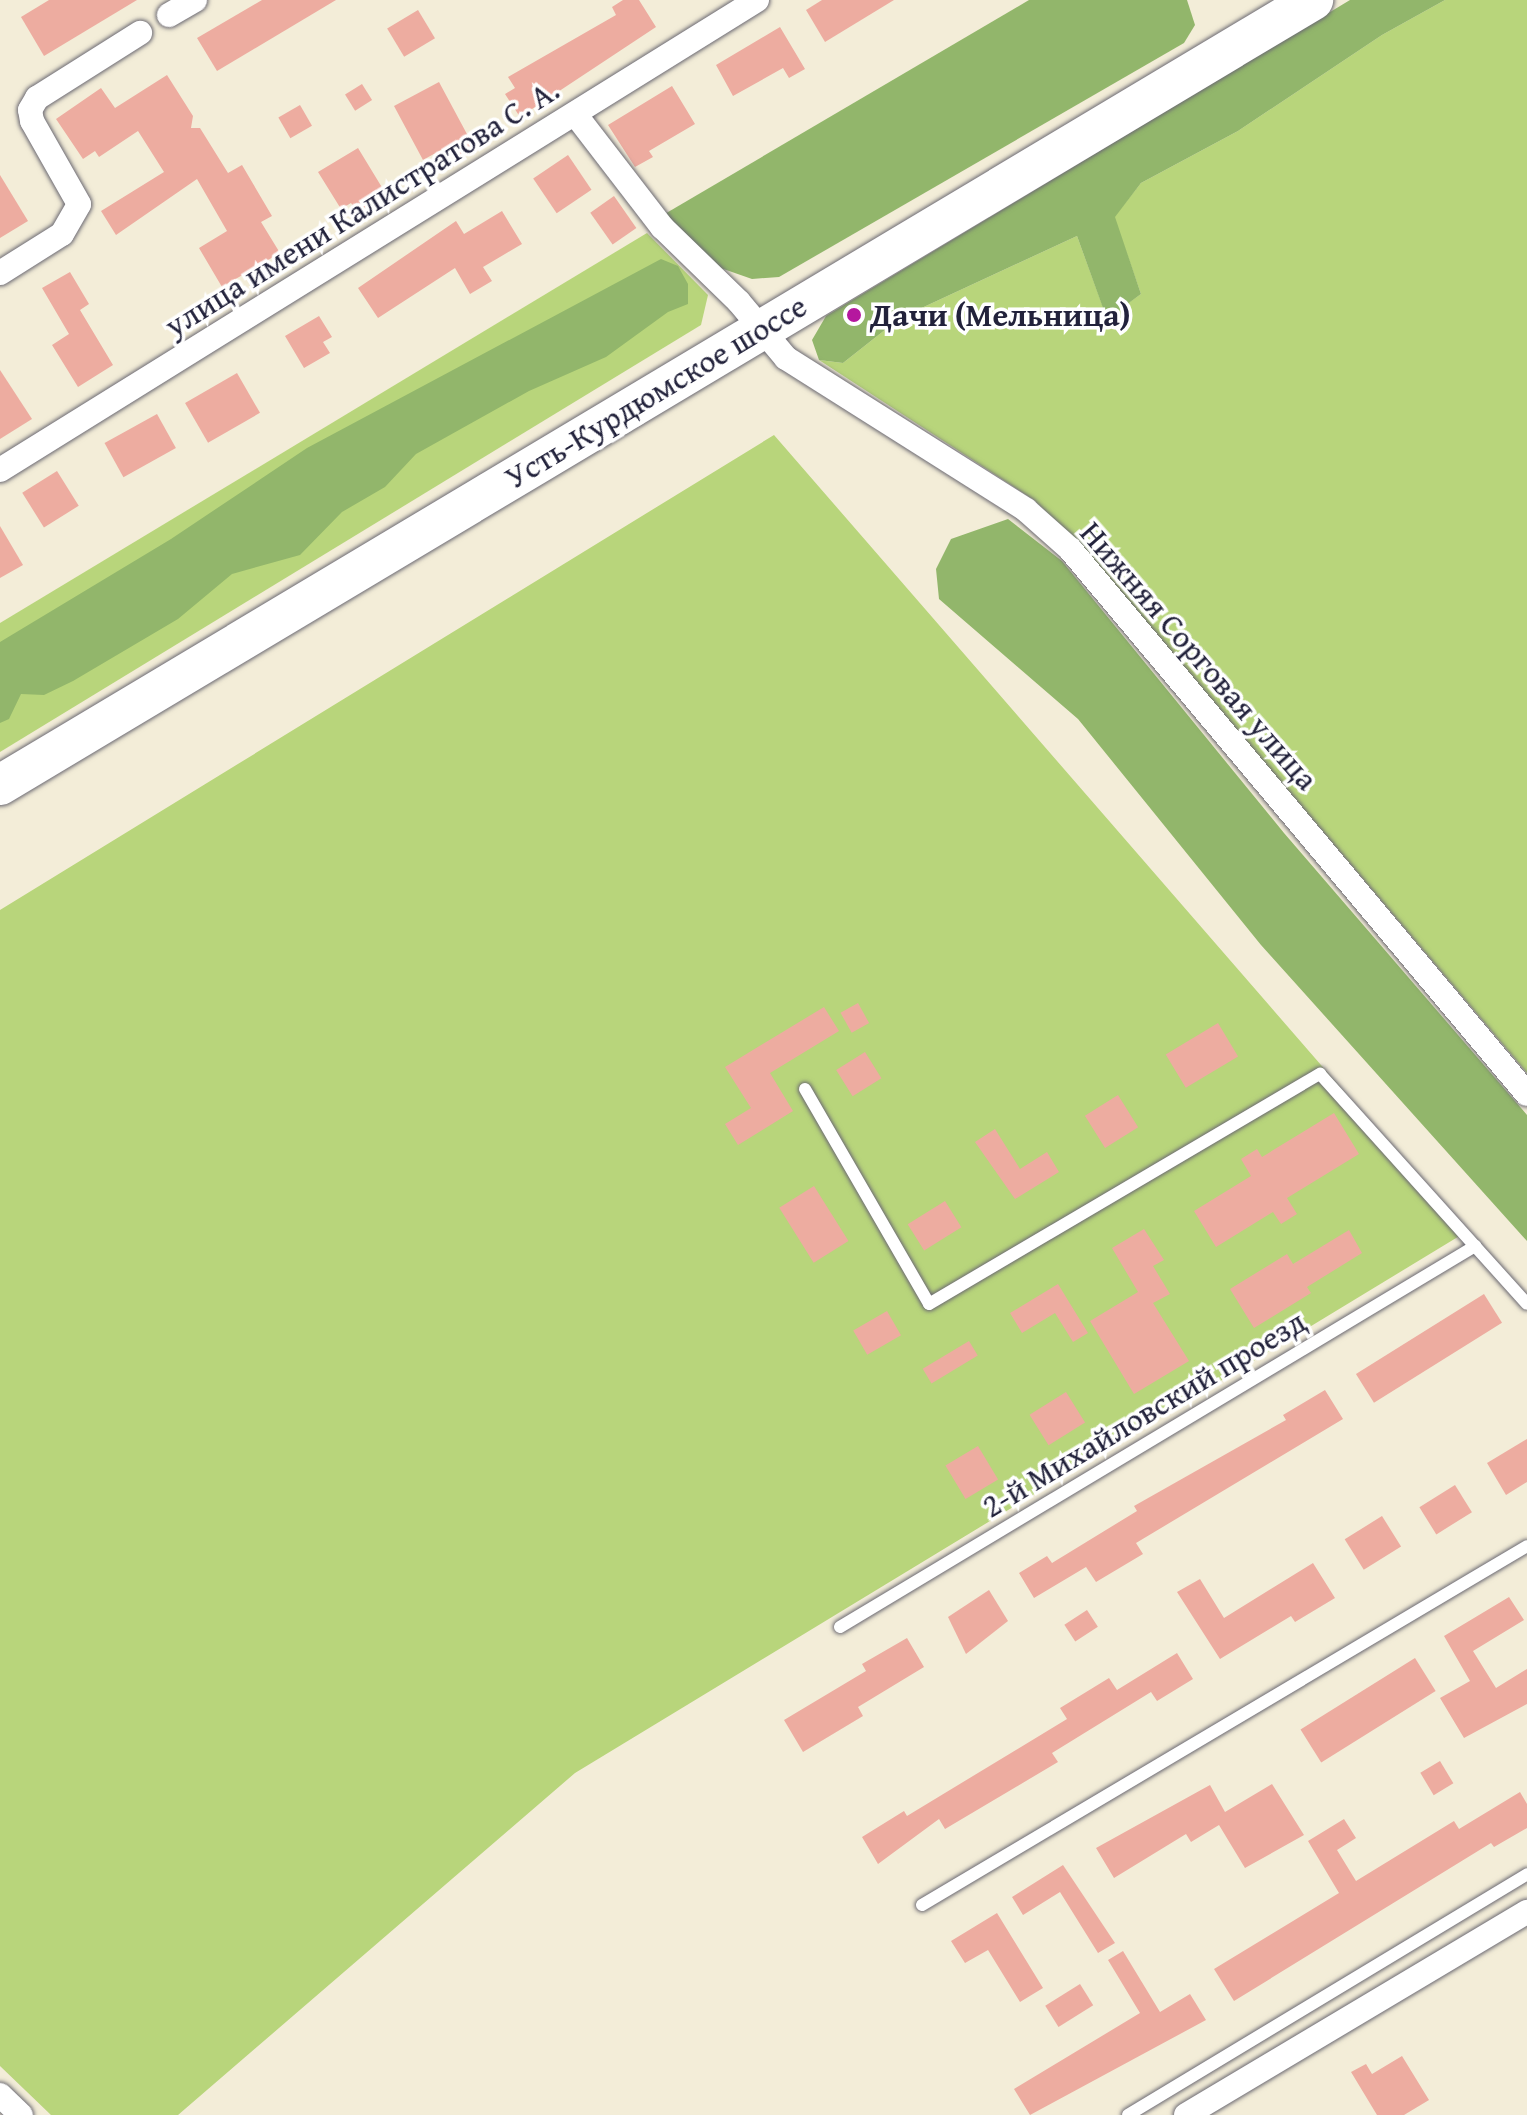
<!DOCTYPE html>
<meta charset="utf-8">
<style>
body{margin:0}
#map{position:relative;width:1527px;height:2115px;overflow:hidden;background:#f3edd8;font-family:"Gentium Book Plus",serif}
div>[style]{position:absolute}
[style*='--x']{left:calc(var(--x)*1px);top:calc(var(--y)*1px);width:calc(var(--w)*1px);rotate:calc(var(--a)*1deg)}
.green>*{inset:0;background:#b8d57b}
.forest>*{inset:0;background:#92b66b}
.building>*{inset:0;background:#edaca0;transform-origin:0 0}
.roads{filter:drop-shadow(0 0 2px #6b6972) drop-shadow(0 0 2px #6b6972)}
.lane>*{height:12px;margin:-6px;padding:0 6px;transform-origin:6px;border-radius:6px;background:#fff}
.street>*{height:24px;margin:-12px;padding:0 12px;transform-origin:12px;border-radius:12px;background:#fff}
.primary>*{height:40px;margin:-20px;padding:0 20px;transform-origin:20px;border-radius:20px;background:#fff}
.dots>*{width:22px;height:22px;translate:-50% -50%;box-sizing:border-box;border:4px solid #fff;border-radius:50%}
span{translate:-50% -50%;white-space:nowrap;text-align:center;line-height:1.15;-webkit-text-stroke:7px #fff;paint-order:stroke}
.street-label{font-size:32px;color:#22223b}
.poi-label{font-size:32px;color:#22223b;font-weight:700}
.left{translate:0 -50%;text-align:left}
</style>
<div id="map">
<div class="green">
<div style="clip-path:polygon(1445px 0,1527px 0,1527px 1073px,1080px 544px,1034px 500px,819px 360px,843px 363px,900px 318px,1077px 236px,1107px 318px,1141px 294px,1114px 217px,1141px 183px,1238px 131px,1382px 35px)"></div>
<div style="clip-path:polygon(647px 233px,708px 295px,701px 325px,0 752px,0 623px)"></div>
<div style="clip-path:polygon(774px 435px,1466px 1232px,575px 1773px,178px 2115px,51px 2115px,0 2066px,0 910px)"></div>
</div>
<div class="forest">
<div style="clip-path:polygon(1029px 0,1187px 0,1195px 25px,1184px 43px,779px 277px,752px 279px,712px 265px,663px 215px)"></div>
<div style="clip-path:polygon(1350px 0,1445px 0,1382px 35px,1238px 131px,1141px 183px,1115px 217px,1141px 294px,1107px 319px,1077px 236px,900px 318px,843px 363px,819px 360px,812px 340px,826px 316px)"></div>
<div style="clip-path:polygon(661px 259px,678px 266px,688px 284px,688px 304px,668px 312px,606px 357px,529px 391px,416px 454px,385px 487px,342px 512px,300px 555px,232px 574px,178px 619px,73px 681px,44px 695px,21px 694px,9px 719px,0 723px,0 642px,171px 539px,307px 448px)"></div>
<div style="clip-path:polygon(1008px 519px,1062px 561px,1284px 833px,1527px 1115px,1527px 1241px,1261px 945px,1078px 719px,939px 599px,936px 569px,951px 539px)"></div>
</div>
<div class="building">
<div style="clip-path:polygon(49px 0,137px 0,44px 56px,21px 17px)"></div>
<div style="clip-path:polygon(262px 0,336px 0,217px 71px,197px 38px)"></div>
<div style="clip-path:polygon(623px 0,639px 0,656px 27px,520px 117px,505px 94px,515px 88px,508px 77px,616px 15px,612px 7px)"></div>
<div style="clip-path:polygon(822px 0,894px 0,825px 42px,806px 10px)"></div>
<div style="left:418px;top:10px;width:33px;height:36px;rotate:59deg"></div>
<div style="clip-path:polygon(780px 27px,805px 69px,789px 78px,783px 68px,733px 96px,716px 65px)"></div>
<div style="clip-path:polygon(167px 75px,193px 116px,191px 128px,200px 128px,228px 173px,242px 165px,272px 216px,261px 222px,280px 253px,222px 287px,199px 248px,227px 231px,197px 179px,116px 235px,101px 211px,164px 172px,138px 131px,99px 157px,95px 151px,83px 159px,56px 119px,101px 88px,115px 108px)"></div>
<div style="clip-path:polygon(439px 82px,475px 149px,457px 158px,450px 145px,423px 160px,394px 106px)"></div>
<div style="left:362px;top:84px;width:19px;height:20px;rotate:58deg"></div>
<div style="clip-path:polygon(672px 86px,695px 124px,649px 151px,653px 157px,635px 167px,608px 125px)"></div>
<div style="left:300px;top:105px;width:24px;height:25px;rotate:60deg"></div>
<div style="clip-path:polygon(358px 148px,386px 194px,357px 212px,351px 203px,341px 209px,318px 172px)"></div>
<div style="left:568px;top:155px;width:42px;height:42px;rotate:56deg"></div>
<div style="clip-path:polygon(0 175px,28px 221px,0 238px)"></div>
<div style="left:614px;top:196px;width:39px;height:29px;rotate:55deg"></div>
<div style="clip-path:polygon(502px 211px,522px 244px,483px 267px,492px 281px,470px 294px,455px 268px,378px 318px,358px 288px,456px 221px,464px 234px)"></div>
<div style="clip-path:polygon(70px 272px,89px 304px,80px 310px,113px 365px,78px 387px,52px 345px,69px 334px,42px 288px)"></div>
<div style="clip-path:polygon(319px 316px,332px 337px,323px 342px,330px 353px,304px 368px,285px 336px)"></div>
<div style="clip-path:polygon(0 370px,32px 419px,0 439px)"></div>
<div style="left:237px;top:373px;width:46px;height:60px;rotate:60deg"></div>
<div style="left:157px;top:414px;width:39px;height:60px;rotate:61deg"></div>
<div style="left:57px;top:471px;width:41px;height:41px;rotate:58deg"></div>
<div style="clip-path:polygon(0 526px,23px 565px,0 578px)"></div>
<div style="left:858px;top:1003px;width:23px;height:20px;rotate:61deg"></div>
<div style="clip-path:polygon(824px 1007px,839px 1031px,770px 1073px,793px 1111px,738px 1145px,725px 1124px,751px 1108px,725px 1067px)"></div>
<div style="left:1218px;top:1023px;width:39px;height:61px;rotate:59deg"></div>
<div style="left:865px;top:1052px;width:31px;height:34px;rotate:58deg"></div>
<div style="left:1118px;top:1095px;width:38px;height:39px;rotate:58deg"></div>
<div style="clip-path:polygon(1334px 1113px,1359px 1154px,1287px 1198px,1297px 1214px,1281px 1224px,1273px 1212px,1216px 1247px,1194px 1211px,1251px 1176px,1241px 1159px,1257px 1149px,1262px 1157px)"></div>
<div style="clip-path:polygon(995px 1129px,1020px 1169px,1047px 1152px,1059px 1172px,1015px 1199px,975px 1142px)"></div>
<div style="left:814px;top:1186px;width:65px;height:41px;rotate:58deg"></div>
<div style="left:945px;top:1201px;width:31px;height:44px;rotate:58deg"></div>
<div style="clip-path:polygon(1144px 1229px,1164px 1260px,1153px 1266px,1170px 1294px,1153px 1303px,1189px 1361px,1134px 1394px,1090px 1321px,1138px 1292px,1112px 1248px)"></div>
<div style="clip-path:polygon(1349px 1230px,1362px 1253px,1307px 1287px,1311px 1293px,1254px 1328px,1230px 1289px,1287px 1254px,1293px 1264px)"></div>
<div style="clip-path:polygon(1058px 1284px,1088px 1333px,1073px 1342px,1055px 1313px,1022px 1333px,1010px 1313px)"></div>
<div style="left:1484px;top:1294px;width:34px;height:151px;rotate:58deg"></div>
<div style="left:887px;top:1311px;width:28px;height:39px;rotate:60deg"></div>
<div style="left:969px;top:1341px;width:17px;height:54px;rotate:59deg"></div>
<div style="clip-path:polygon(1325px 1390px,1343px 1419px,1136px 1543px,1143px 1554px,1096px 1582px,1086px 1567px,1034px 1598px,1019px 1573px,1047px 1556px,1052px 1563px,1137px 1511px,1134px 1506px,1286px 1420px,1283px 1415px)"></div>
<div style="left:1066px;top:1392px;width:36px;height:43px;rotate:58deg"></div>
<div style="clip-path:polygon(1527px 1439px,1527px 1482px,1506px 1495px,1487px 1463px)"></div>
<div style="left:978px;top:1446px;width:39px;height:38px;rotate:59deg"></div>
<div style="left:1455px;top:1485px;width:32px;height:42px;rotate:58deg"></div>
<div style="left:1382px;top:1516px;width:36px;height:44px;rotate:58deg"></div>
<div style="clip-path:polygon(1313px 1563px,1335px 1598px,1295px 1622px,1291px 1616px,1220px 1659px,1177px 1592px,1200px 1579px,1224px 1618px)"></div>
<div style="clip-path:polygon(989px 1590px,1008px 1621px,966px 1654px,948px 1617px)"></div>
<div style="clip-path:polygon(1509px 1597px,1524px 1620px,1473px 1651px,1496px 1688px,1527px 1669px,1527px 1704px,1464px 1738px,1440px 1698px,1470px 1681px,1444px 1636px)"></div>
<div style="left:1087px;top:1610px;width:20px;height:27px;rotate:57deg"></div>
<div style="clip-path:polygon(907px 1638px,924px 1667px,858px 1707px,863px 1716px,803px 1752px,784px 1720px,866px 1671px,862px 1664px)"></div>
<div style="clip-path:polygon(1177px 1653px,1193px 1679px,1157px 1701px,1151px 1692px,1052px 1753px,1058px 1762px,945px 1829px,939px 1819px,878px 1864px,862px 1837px,904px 1811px,907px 1816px,1067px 1719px,1060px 1708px,1109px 1678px,1117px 1690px)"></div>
<div style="left:1415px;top:1658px;width:39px;height:135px;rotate:58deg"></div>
<div style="left:1440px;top:1761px;width:26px;height:23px;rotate:59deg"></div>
<div style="clip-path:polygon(1272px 1784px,1304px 1835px,1245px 1868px,1219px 1825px,1191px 1842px,1186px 1834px,1114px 1878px,1096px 1848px,1210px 1785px,1225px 1812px)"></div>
<div style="clip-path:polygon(1520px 1792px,1527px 1804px,1527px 1828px,1494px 1847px,1491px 1843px,1234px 2001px,1214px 1969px,1339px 1893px,1308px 1841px,1344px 1819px,1356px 1838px,1337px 1850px,1356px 1881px,1454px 1821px,1459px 1829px)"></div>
<div style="clip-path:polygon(1063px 1865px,1115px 1943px,1098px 1953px,1060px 1892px,1023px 1915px,1012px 1897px)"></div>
<div style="clip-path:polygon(997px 1913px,1043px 1988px,1020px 2002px,988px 1950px,965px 1963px,951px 1941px)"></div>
<div style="clip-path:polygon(1123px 1951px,1160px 2012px,1190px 1994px,1206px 2020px,1030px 2115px,1014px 2089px,1140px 2013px,1108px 1960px)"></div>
<div style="left:1080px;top:1984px;width:25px;height:41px;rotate:58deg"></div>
<div style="clip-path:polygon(1402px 2056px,1429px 2100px,1404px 2115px,1377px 2115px,1351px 2072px,1366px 2064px,1372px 2074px)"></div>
</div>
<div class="roads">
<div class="lane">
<div style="--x:805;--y:1089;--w:248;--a:60"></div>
<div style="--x:929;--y:1304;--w:454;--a:-30.5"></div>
<div style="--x:1320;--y:1074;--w:309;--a:48"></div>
<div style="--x:840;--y:1627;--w:741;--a:-30.96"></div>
<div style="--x:922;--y:1905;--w:703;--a:-30.68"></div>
<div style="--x:1128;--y:2115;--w:466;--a:-31.1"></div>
</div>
<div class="street">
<div style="--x:169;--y:15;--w:30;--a:-30"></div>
<div style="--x:575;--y:114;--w:143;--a:52.4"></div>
<div style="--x:662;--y:227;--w:107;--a:44.2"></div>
<div style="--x:739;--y:302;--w:73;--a:50"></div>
<div style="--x:786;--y:358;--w:284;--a:32.3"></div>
<div style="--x:1026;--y:510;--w:59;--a:41.6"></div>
<div style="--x:1070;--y:549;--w:711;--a:50.02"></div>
<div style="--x:0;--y:273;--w:73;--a:-32.2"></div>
<div style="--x:62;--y:234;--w:34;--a:-60"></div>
<div style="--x:79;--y:204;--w:95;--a:-119.5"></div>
<div style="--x:32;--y:121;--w:11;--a:-100"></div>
<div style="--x:30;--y:110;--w:14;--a:-60"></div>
<div style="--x:37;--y:98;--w:122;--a:-32.3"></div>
<div style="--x:0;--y:470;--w:891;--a:-31.83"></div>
<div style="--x:0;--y:2095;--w:29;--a:44"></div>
<div style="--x:1186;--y:2115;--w:397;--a:-30.8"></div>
</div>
<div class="primary">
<div style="--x:0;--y:785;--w:1530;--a:-30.87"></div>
</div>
</div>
<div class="dots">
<div style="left:854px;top:315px;background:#b5179e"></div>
</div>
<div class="street-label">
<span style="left:362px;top:208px;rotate:-32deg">улица имени Калистратова С. А.</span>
<span style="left:656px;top:392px;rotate:-31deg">Усть-Курдюмское шоссе</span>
<span style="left:1199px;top:656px;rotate:49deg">Нижняя Сорговая улица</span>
<span style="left:1144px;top:1414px;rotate:-31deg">2-й Михайловский проезд</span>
</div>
<div class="poi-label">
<span class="left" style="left:870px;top:315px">Дачи (Мельница)</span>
</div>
</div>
